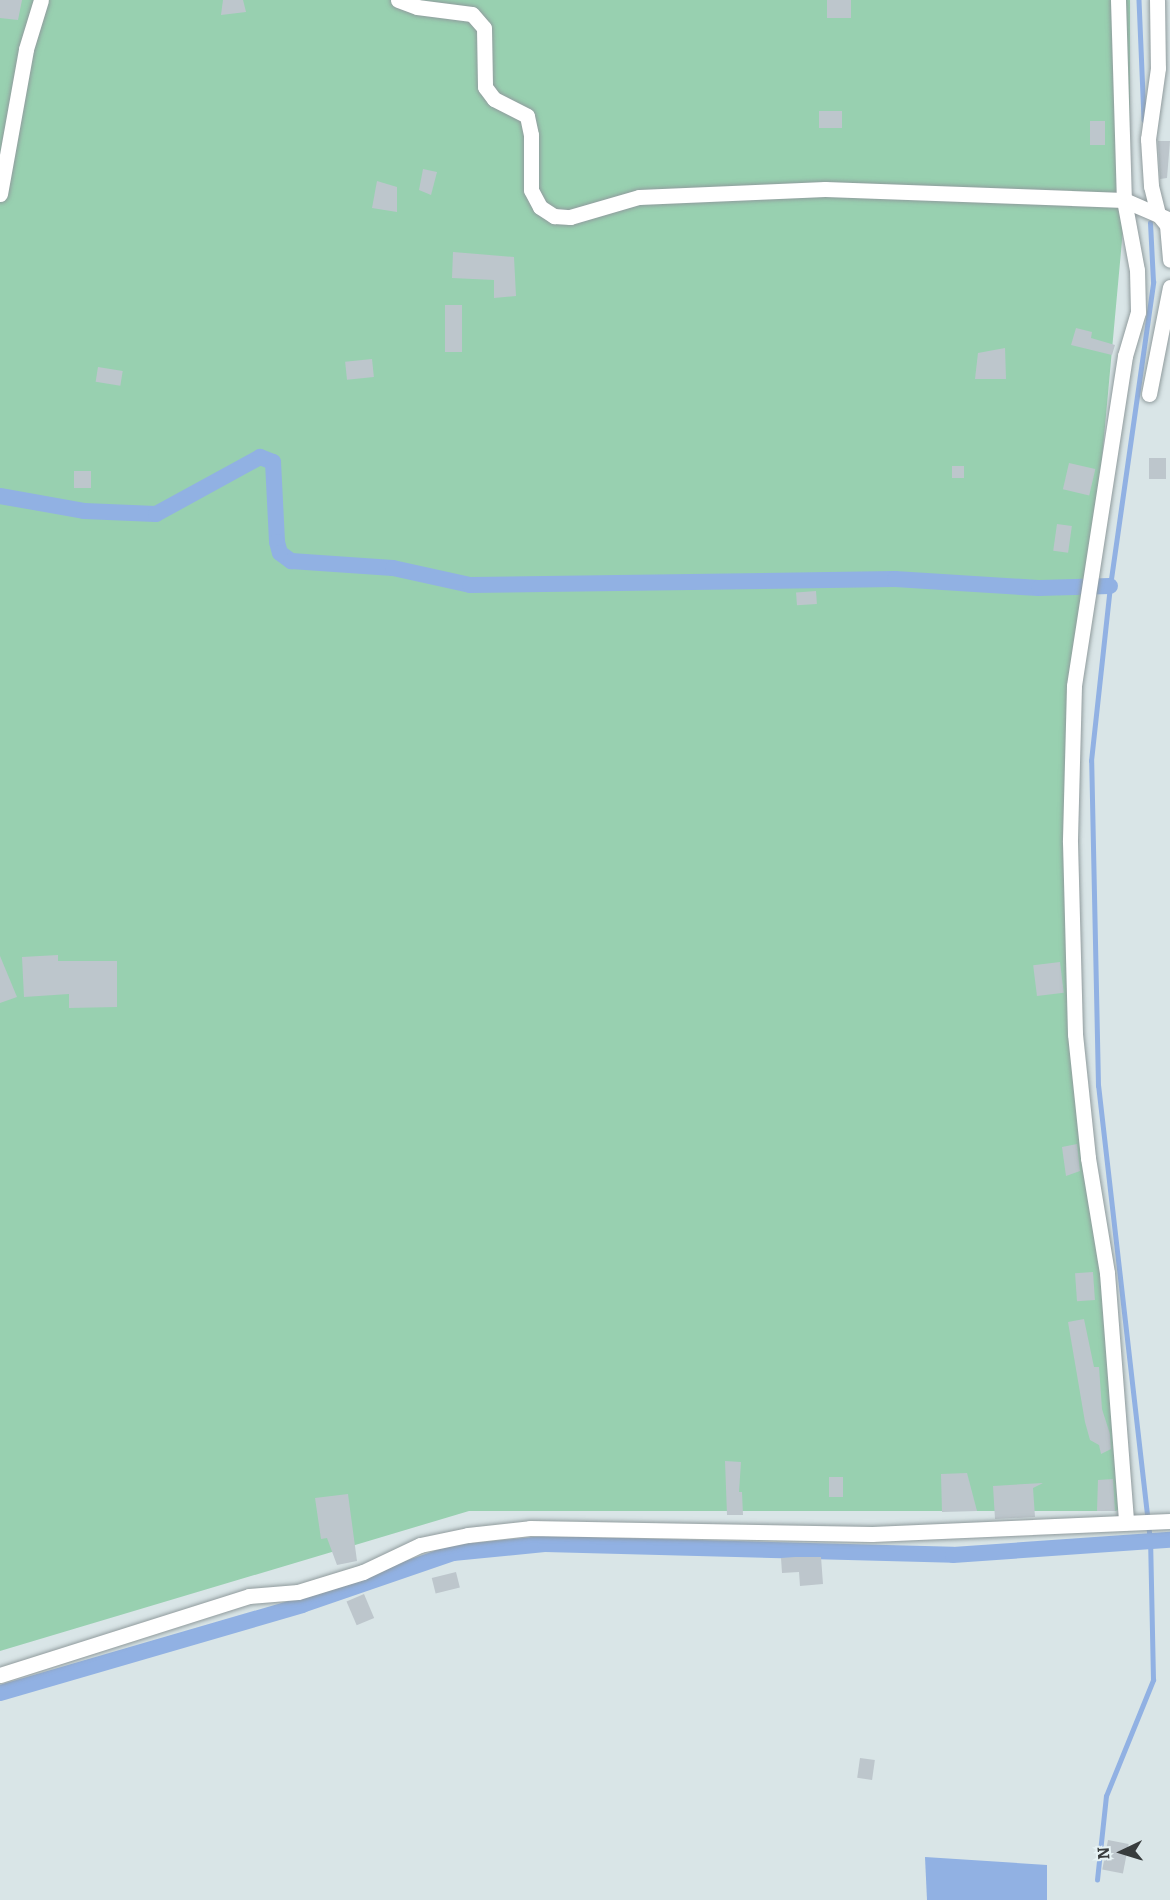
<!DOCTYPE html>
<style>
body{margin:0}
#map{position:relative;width:1170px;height:1900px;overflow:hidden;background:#d9e5e7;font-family:Bitter,serif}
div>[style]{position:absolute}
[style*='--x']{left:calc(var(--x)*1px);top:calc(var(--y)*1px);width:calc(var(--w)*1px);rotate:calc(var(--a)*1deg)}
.green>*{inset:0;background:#98d0b0}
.water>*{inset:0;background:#91b1e3}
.stream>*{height:4.5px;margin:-2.25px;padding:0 2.25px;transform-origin:2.25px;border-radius:2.25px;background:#91b1e3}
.canal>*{height:16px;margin:-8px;padding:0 8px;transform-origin:8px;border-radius:8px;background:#91b1e3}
.building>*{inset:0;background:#bdc6cc;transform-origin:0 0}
.roads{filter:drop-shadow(0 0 2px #909b9d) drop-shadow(0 0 2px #909b9d)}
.street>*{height:15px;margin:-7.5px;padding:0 7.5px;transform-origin:7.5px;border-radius:7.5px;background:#fff}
span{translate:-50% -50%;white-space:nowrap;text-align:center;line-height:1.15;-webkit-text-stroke:4.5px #e6f2f4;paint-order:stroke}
.north{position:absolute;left:1092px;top:1822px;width:60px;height:60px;-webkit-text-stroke:4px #e6f2f4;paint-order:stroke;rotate:266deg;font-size:16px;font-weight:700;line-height:24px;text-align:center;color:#383c3d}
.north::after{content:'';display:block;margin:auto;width:21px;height:27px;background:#383c3d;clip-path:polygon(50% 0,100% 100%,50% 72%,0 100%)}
</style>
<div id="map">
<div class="green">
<div style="clip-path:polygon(0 0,1130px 0,1130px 153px,1075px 754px,1082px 1025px,1131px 1507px,1115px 1511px,469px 1511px,0 1651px)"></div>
</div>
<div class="water">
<div style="clip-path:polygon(925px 1857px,1047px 1865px,1047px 1900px,927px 1900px)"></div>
</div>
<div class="stream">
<div style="--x:1139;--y:0;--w:120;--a:87.6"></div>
<div style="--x:1097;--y:1880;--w:84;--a:-83.9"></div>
<div style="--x:1106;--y:1796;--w:125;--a:-67.9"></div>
<div style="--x:1153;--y:1680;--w:139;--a:-91.2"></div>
<div style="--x:1150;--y:1541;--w:458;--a:-96.5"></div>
<div style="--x:1098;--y:1086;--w:325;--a:-91.2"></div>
<div style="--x:1091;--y:761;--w:176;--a:-83.8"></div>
<div style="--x:1110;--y:586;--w:307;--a:-81.9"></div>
<div style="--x:1153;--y:282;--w:59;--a:-92.9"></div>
</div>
<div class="canal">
<div style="--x:0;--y:496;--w:85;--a:10.1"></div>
<div style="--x:84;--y:511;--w:72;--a:2.4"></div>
<div style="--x:156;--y:514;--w:119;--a:-28.7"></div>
<div style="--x:260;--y:457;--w:14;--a:21"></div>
<div style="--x:273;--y:462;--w:80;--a:87.1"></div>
<div style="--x:277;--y:542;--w:11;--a:75"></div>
<div style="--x:280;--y:553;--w:14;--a:36"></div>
<div style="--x:291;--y:561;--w:102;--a:3.9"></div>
<div style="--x:393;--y:568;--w:79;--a:12.4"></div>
<div style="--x:470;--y:585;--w:425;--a:-0.8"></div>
<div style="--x:895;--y:579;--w:144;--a:3.6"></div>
<div style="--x:1039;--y:588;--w:71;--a:-1.6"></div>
<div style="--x:0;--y:1693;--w:315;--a:-16.2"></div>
<div style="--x:302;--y:1605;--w:160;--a:-19"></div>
<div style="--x:453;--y:1553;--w:92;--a:-5.6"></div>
<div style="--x:545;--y:1544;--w:408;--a:1.5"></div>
<div style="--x:953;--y:1555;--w:218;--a:-4"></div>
</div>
<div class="building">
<div style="clip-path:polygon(0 0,22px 0,18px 20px,0 18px)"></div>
<div style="clip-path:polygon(223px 0,243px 0,246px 12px,221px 15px)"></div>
<div style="left:827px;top:0;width:24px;height:18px"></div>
<div style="left:842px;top:111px;width:17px;height:23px;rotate:90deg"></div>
<div style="left:1105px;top:121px;width:24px;height:15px;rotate:90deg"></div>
<div style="clip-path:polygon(1158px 141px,1170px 141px,1167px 178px,1160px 179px)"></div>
<div style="clip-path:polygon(423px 169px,437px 172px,431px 195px,419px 190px)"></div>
<div style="clip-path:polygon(377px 181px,397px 187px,397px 212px,372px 208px)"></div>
<div style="clip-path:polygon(453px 252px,514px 257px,516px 296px,494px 298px,494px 280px,452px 278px)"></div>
<div style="left:445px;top:305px;width:17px;height:47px"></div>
<div style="clip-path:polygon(1076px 328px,1092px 332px,1091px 338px,1115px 345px,1112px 355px,1071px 345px)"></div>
<div style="clip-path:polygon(1005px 348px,1006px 379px,975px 379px,978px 353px)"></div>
<div style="left:372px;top:359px;width:18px;height:27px;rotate:84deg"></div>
<div style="left:98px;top:367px;width:25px;height:15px;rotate:9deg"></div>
<div style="left:1149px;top:458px;width:17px;height:21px"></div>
<div style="left:1069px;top:463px;width:27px;height:27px;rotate:13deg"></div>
<div style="left:952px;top:466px;width:12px;height:12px"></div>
<div style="left:74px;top:471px;width:17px;height:17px"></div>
<div style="left:1057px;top:524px;width:15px;height:27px;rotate:8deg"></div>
<div style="left:816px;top:591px;width:13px;height:20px;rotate:86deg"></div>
<div style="clip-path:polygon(58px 955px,58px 961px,117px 961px,117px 1007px,69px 1008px,69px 994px,24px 997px,22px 957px)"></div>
<div style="clip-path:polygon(0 956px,17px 997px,0 1003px)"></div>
<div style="left:1060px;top:962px;width:31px;height:27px;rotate:83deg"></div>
<div style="clip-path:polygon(1077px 1144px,1080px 1171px,1066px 1176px,1062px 1147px)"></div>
<div style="left:1093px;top:1272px;width:28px;height:18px;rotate:86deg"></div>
<div style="clip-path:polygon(1084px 1319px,1094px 1367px,1099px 1367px,1102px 1409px,1110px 1434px,1111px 1449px,1101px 1454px,1099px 1445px,1090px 1440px,1085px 1422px,1068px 1322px)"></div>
<div style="clip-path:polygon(725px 1461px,741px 1462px,739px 1492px,742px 1492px,743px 1515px,727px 1515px)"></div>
<div style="clip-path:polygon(967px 1473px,977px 1511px,942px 1512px,941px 1474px)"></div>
<div style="left:829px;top:1477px;width:14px;height:20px"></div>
<div style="clip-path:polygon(1113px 1479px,1115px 1511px,1097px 1511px,1098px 1480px)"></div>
<div style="clip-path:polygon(1043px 1483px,1033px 1488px,1035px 1517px,995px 1519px,993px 1486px)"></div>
<div style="clip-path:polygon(348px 1494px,357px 1561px,337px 1565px,327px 1538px,321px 1539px,315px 1498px)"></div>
<div style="clip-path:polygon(795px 1557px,821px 1557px,823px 1584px,800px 1586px,799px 1572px,782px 1573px,781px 1558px)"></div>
<div style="left:456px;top:1572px;width:16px;height:25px;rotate:76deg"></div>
<div style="left:364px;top:1594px;width:26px;height:19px;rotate:67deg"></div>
<div style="left:860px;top:1758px;width:15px;height:20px;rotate:8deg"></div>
<div style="left:1108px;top:1840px;width:21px;height:30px;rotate:11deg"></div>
</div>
<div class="roads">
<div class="street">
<div style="--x:398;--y:0;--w:20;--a:20"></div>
<div style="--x:417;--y:7;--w:55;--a:7.3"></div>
<div style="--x:472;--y:14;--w:18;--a:49"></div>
<div style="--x:484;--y:28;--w:59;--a:89"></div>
<div style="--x:485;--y:87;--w:15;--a:53"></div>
<div style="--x:494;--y:99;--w:37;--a:27"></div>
<div style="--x:527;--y:116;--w:19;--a:78"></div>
<div style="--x:531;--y:135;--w:55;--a:90"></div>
<div style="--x:531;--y:190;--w:19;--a:62"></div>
<div style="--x:540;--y:207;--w:17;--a:33"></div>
<div style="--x:554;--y:216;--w:16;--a:4"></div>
<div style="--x:570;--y:217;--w:72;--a:-16.2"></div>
<div style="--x:639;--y:197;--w:186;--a:-2.5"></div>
<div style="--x:825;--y:189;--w:299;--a:2.1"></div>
<div style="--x:1124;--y:200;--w:50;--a:23.5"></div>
<div style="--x:1118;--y:0;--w:200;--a:88.3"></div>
<div style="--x:1124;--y:200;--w:71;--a:79.5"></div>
<div style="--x:1137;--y:270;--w:42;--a:88.6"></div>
<div style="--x:1138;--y:312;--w:46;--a:106.5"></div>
<div style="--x:1125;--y:356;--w:334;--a:98.8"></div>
<div style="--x:1074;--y:686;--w:156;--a:91.5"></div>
<div style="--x:1070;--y:842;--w:192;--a:88.5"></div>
<div style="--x:1075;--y:1034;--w:125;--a:84"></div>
<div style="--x:1088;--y:1158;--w:117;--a:80.6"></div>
<div style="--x:1107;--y:1273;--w:250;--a:85.6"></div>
<div style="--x:1157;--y:0;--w:68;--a:89.2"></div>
<div style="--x:1158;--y:68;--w:72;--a:98"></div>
<div style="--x:1148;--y:139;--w:47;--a:86.3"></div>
<div style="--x:1151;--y:186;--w:29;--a:76"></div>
<div style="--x:1158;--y:214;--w:14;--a:51"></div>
<div style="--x:1167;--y:225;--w:35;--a:85"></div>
<div style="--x:0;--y:194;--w:147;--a:-79.8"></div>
<div style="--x:26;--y:49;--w:51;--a:-73"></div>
<div style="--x:1149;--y:394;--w:109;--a:-78.9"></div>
<div style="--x:0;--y:1675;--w:261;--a:-17.6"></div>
<div style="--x:249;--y:1596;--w:49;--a:-4.7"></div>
<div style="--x:298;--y:1592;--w:68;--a:-17.1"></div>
<div style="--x:363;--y:1572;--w:63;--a:-25.3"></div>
<div style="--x:420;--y:1545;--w:49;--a:-11.8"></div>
<div style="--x:468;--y:1535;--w:62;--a:-6.4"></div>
<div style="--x:530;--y:1528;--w:342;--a:1"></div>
<div style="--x:872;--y:1534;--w:298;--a:-2.5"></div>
</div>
</div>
<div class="north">N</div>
</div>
